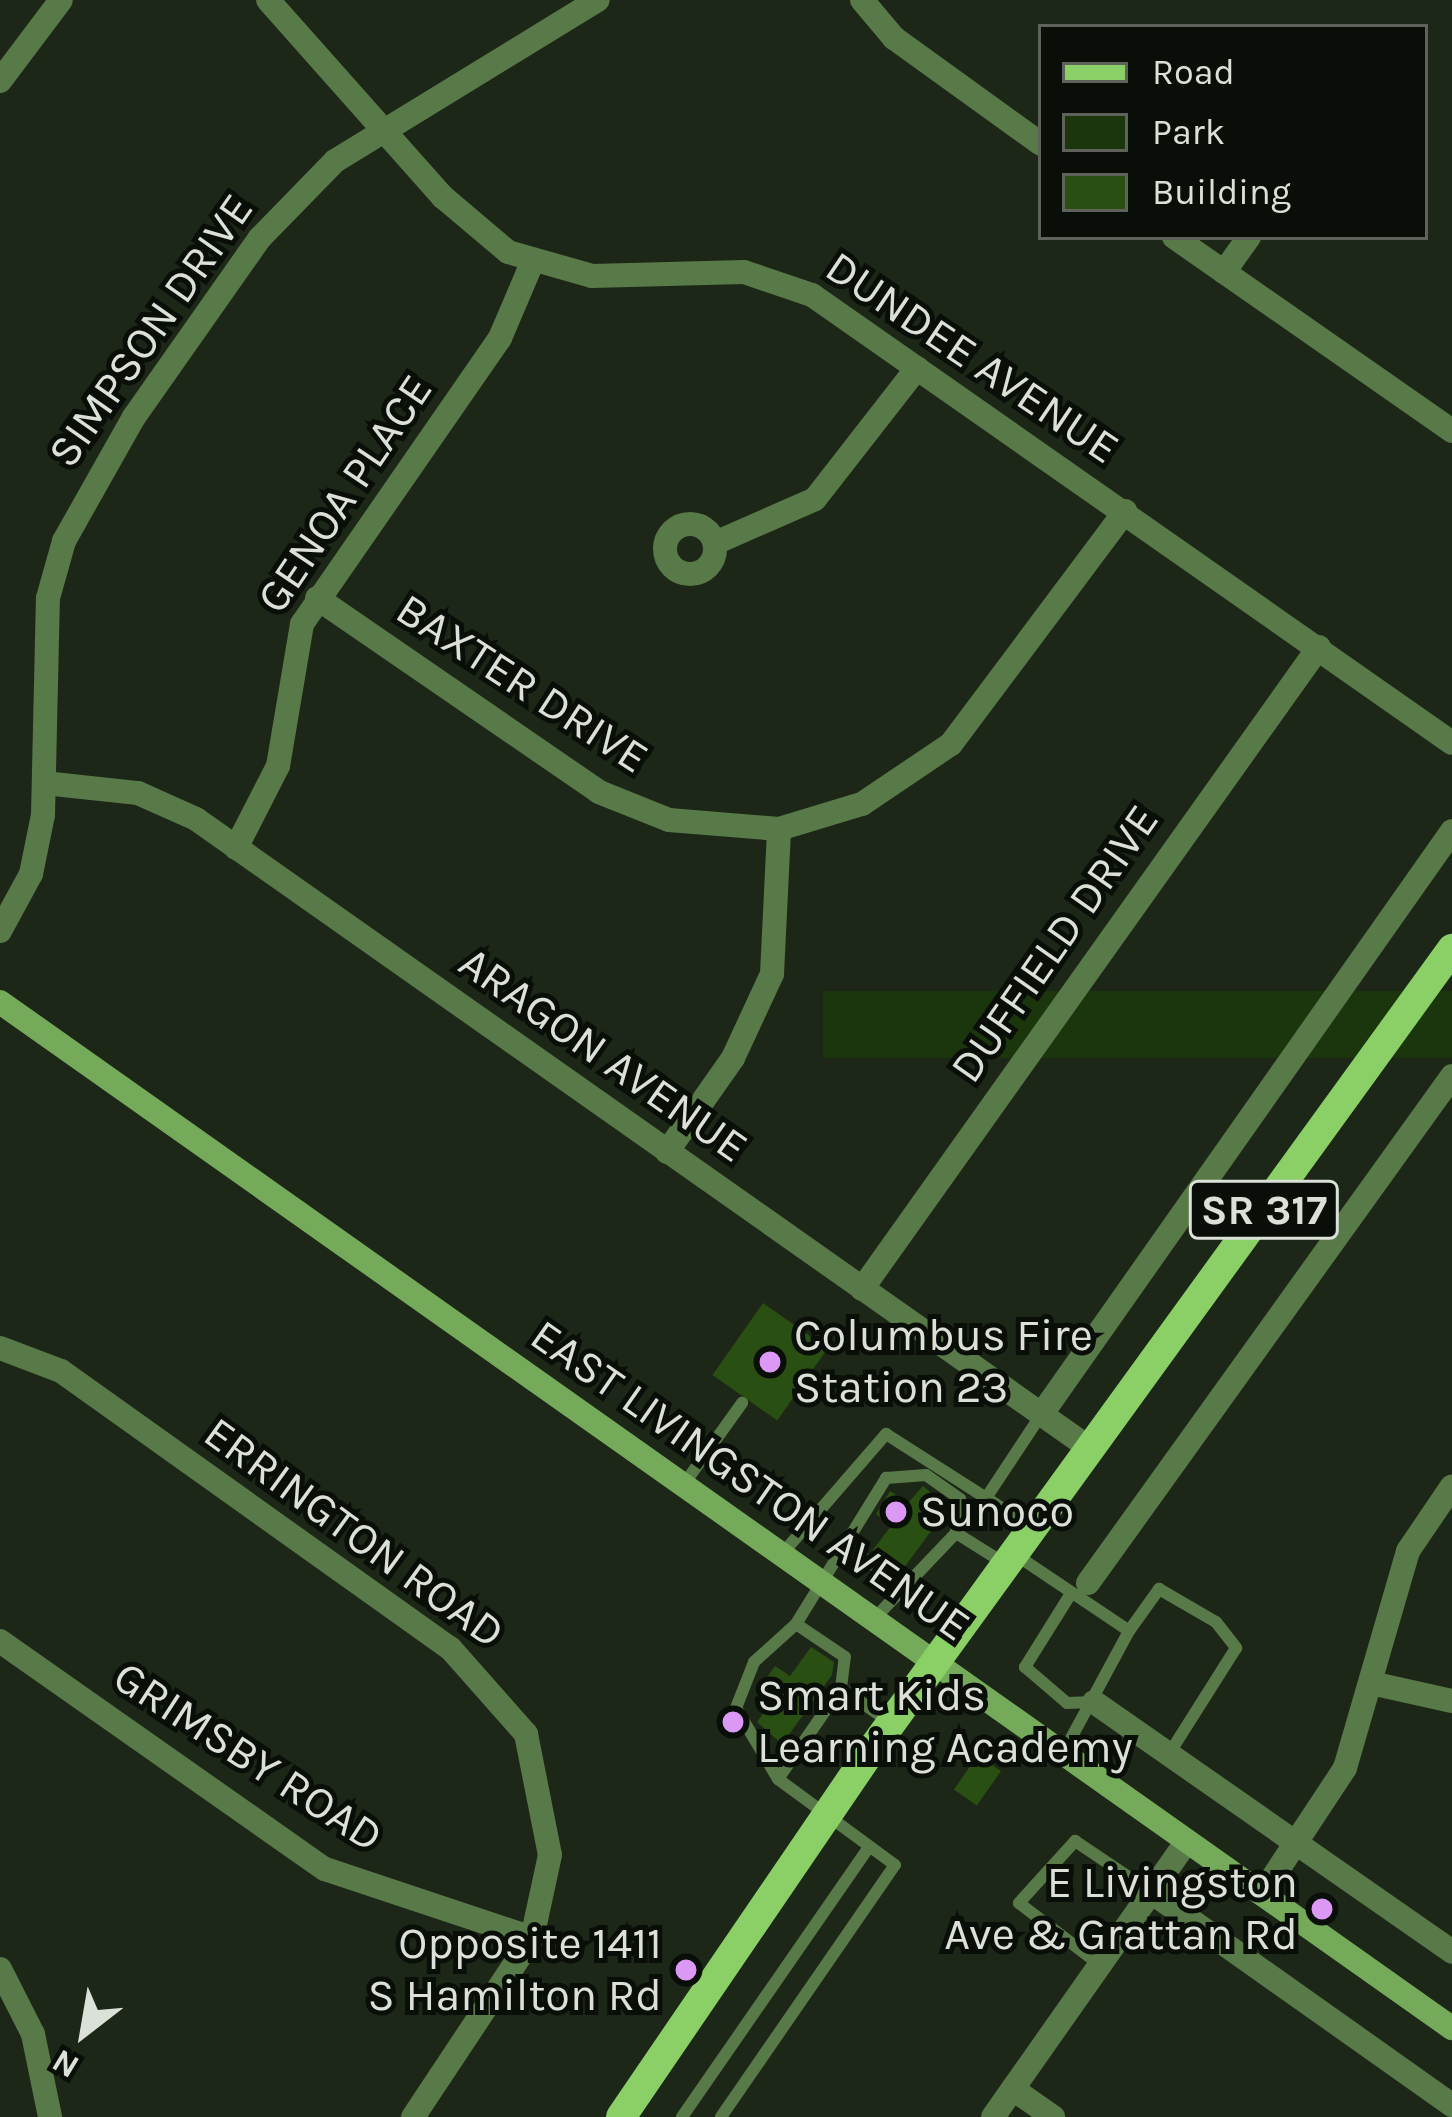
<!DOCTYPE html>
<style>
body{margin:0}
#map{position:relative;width:1452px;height:2117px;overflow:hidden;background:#1d2718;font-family:Karla,sans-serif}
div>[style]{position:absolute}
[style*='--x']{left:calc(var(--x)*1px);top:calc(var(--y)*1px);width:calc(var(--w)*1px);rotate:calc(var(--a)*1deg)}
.green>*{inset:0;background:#1b360d;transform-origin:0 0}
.building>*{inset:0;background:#294f12;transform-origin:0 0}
.lane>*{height:12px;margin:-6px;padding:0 6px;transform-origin:6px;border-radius:6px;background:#587948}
.street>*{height:24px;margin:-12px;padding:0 12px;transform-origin:12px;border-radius:12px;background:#587948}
.street>.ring{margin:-12px;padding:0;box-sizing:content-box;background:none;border:24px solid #587948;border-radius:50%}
.secondary>*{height:24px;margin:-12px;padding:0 12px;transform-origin:12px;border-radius:12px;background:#74aa59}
.primary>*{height:30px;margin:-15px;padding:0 15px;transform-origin:15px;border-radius:15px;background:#8ad066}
.dots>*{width:33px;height:33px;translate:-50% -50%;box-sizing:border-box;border:6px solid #0a0e08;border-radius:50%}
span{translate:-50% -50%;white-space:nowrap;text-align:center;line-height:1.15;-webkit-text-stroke:10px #0a0e08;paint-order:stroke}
.shield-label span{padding:3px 9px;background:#0a0e08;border:3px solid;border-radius:9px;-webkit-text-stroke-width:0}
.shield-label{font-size:42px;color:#dbe1d8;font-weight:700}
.street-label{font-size:45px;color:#dbe1d8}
.poi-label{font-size:45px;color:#dbe1d8}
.left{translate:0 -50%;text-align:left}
.right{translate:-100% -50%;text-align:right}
.legend{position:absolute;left:1038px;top:24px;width:390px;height:216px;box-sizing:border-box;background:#0a0e08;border:3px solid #5e625b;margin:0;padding:15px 21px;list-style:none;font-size:36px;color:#dbe1d8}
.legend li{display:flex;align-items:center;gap:24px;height:60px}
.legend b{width:60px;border:3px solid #5e625b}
.north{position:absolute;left:24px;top:1973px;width:120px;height:120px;-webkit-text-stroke:9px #0a0e08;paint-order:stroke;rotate:211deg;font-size:33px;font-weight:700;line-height:48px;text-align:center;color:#dbe1d8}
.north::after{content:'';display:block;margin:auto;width:42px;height:54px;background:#dbe1d8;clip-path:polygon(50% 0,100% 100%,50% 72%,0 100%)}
</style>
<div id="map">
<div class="green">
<div style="left:1452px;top:991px;width:67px;height:629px;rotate:90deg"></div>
</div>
<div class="building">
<div style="left:763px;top:1303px;width:79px;height:88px;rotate:35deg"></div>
<div style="clip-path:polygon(923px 1486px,948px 1508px,901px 1572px,872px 1551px,891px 1526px,876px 1514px,890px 1491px,908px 1503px)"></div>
<div style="clip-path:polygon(811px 1647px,834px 1662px,832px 1675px,782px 1744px,757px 1722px,779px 1691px,765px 1680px,775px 1666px,790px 1676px)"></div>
<div style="left:978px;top:1755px;width:28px;height:42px;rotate:35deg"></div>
</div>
<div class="lane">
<div style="--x:684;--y:1484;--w:100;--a:-54.4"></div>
<div style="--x:1033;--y:1528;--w:56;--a:-147.4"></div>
<div style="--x:986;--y:1498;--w:100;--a:-56.5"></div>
<div style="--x:845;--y:1544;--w:70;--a:36.9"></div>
<div style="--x:782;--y:1554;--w:159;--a:-49.1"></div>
<div style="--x:886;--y:1434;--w:119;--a:32.6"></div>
<div style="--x:1016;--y:1555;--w:136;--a:33.9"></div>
<div style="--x:1129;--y:1631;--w:139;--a:118.4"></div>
<div style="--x:1070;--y:1595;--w:85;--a:122"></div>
<div style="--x:1025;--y:1667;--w:55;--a:40.6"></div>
<div style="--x:1067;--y:1703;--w:27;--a:-2"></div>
<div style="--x:874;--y:1619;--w:119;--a:-46.4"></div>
<div style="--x:956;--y:1533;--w:60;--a:32.1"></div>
<div style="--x:1129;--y:1631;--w:52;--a:-54.5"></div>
<div style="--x:1159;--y:1589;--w:66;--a:30.1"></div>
<div style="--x:1216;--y:1622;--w:33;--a:52"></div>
<div style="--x:1236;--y:1648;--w:125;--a:122.3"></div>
<div style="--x:841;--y:1688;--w:31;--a:-83"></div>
<div style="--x:845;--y:1657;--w:59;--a:-146"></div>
<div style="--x:796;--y:1624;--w:172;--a:-58.3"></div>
<div style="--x:886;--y:1478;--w:40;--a:-4.3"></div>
<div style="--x:926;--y:1475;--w:42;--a:35.2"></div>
<div style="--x:960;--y:1499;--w:34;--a:97"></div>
<div style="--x:778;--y:1779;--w:82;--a:-120.6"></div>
<div style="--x:736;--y:1708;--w:49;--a:-68.6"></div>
<div style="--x:754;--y:1662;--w:57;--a:-42.1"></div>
<div style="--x:1100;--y:1965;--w:102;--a:-142.6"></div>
<div style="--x:1019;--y:1903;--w:84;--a:-47.9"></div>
<div style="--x:1075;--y:1841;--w:92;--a:33.9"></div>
<div style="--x:682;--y:2117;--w:328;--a:-55.3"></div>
<div style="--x:721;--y:2117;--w:306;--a:-55.4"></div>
<div style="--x:895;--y:1865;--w:145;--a:-143.7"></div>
<div style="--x:778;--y:1779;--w:111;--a:-55.3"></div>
<div style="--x:841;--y:1688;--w:61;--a:35"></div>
</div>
<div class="street">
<div style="--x:268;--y:0;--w:264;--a:48.4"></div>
<div style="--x:443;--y:197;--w:85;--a:40.2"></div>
<div style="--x:508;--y:252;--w:87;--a:15.9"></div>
<div style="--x:592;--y:276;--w:152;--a:-1.5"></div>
<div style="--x:744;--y:272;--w:72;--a:18.7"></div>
<div style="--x:812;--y:295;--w:781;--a:34.99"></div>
<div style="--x:862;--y:0;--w:50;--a:49.9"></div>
<div style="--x:894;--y:38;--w:181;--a:35.8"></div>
<div style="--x:0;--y:81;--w:101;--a:-53"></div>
<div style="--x:1174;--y:237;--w:339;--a:34.9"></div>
<div style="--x:1224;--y:272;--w:43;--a:-54.5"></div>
<div class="ring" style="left:665px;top:524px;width:26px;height:26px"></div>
<div style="--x:715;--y:543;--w:109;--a:-23.7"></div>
<div style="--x:815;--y:499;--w:166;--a:-52.1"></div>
<div style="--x:317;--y:598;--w:342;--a:34.5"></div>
<div style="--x:599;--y:792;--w:75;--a:21.8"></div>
<div style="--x:669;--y:820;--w:110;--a:4.7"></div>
<div style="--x:779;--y:829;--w:87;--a:-16.8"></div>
<div style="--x:862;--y:804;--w:107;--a:-34"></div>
<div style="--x:951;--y:744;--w:291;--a:-53.2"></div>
<div style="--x:44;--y:783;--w:95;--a:6.1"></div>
<div style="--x:138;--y:793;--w:64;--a:24.1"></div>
<div style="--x:196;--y:819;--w:1096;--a:35.15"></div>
<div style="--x:236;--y:848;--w:92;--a:-62.9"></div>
<div style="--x:278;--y:766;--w:144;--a:-80.4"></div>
<div style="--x:302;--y:624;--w:348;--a:-55.3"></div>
<div style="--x:500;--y:338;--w:82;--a:-66.9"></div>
<div style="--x:0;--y:931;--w:65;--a:-61.5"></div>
<div style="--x:31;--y:874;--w:60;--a:-78.5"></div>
<div style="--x:43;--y:815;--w:217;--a:-88.7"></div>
<div style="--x:48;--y:598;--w:59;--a:-74.3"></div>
<div style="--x:64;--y:541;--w:142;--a:-60.6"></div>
<div style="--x:134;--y:417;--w:219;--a:-54.9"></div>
<div style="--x:260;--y:238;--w:107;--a:-45.8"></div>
<div style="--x:335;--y:161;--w:308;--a:-31.5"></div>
<div style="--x:667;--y:1152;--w:115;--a:-54.9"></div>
<div style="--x:733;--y:1058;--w:93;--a:-65.1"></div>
<div style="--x:772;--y:974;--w:145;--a:-87.2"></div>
<div style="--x:862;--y:1289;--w:788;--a:-54.56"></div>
<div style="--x:0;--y:1348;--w:65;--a:20.7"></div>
<div style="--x:61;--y:1371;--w:478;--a:35.5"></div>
<div style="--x:450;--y:1648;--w:115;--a:48.5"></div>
<div style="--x:526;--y:1734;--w:123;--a:78.8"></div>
<div style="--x:550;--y:1855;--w:85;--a:102.2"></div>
<div style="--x:532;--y:1938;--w:215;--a:123.6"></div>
<div style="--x:1041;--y:1415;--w:714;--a:-54.86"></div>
<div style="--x:1088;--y:1583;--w:624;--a:-54.32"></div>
<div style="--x:0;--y:1641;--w:397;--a:35.1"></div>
<div style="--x:325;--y:1869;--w:218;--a:18.4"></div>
<div style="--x:1371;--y:1683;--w:83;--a:12.5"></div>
<div style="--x:1094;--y:1702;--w:437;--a:34.9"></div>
<div style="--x:1151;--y:1892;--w:369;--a:35.3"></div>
<div style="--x:1262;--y:1894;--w:151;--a:-56.6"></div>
<div style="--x:1345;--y:1768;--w:226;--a:-73.8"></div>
<div style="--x:1408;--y:1551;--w:78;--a:-55.9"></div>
<div style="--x:0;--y:1969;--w:73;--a:63.1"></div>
<div style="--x:33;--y:2034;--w:85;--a:78.4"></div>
<div style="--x:1013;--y:2089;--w:49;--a:35"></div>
<div style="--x:993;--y:2117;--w:337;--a:-54.9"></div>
</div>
<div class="secondary">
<div style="--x:0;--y:1002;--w:1778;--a:35.25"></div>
</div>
<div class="primary">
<div style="--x:621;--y:2117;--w:447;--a:-55.7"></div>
<div style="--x:873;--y:1748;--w:987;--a:-54.07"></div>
</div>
<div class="dots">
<div style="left:770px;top:1362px;background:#db99f5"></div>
<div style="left:896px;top:1512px;background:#db99f5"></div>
<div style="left:733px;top:1722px;background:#db99f5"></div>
<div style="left:1322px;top:1909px;background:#db99f5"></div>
<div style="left:686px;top:1970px;background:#db99f5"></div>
</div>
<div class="shield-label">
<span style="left:1264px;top:1210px">SR 317</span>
</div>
<div class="street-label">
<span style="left:151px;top:331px;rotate:-55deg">SIMPSON DRIVE</span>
<span style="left:972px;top:358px;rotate:34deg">DUNDEE AVENUE</span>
<span style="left:345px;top:494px;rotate:-56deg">GENOA PLACE</span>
<span style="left:522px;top:684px;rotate:33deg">BAXTER DRIVE</span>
<span style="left:1055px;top:944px;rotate:-55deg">DUFFIELD DRIVE</span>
<span style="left:603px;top:1055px;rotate:35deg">ARAGON AVENUE</span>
<span style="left:750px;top:1481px;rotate:35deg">EAST LIVINGSTON AVENUE</span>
<span style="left:354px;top:1533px;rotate:36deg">ERRINGTON ROAD</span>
<span style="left:248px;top:1757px;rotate:33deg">GRIMSBY ROAD</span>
</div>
<div class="poi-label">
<span class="left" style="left:794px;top:1362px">Columbus Fire<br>Station 23</span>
<span class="left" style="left:920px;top:1512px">Sunoco</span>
<span class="left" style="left:757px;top:1722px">Smart Kids<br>Learning Academy</span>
<span class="right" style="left:1298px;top:1909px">E Livingston<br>Ave &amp; Grattan Rd</span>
<span class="right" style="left:662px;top:1970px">Opposite 1411<br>S Hamilton Rd</span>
</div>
<ul class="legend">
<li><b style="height:15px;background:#8ad066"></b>Road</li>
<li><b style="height:33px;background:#1b360d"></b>Park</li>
<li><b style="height:33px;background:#294f12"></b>Building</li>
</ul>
<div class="north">N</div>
</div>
